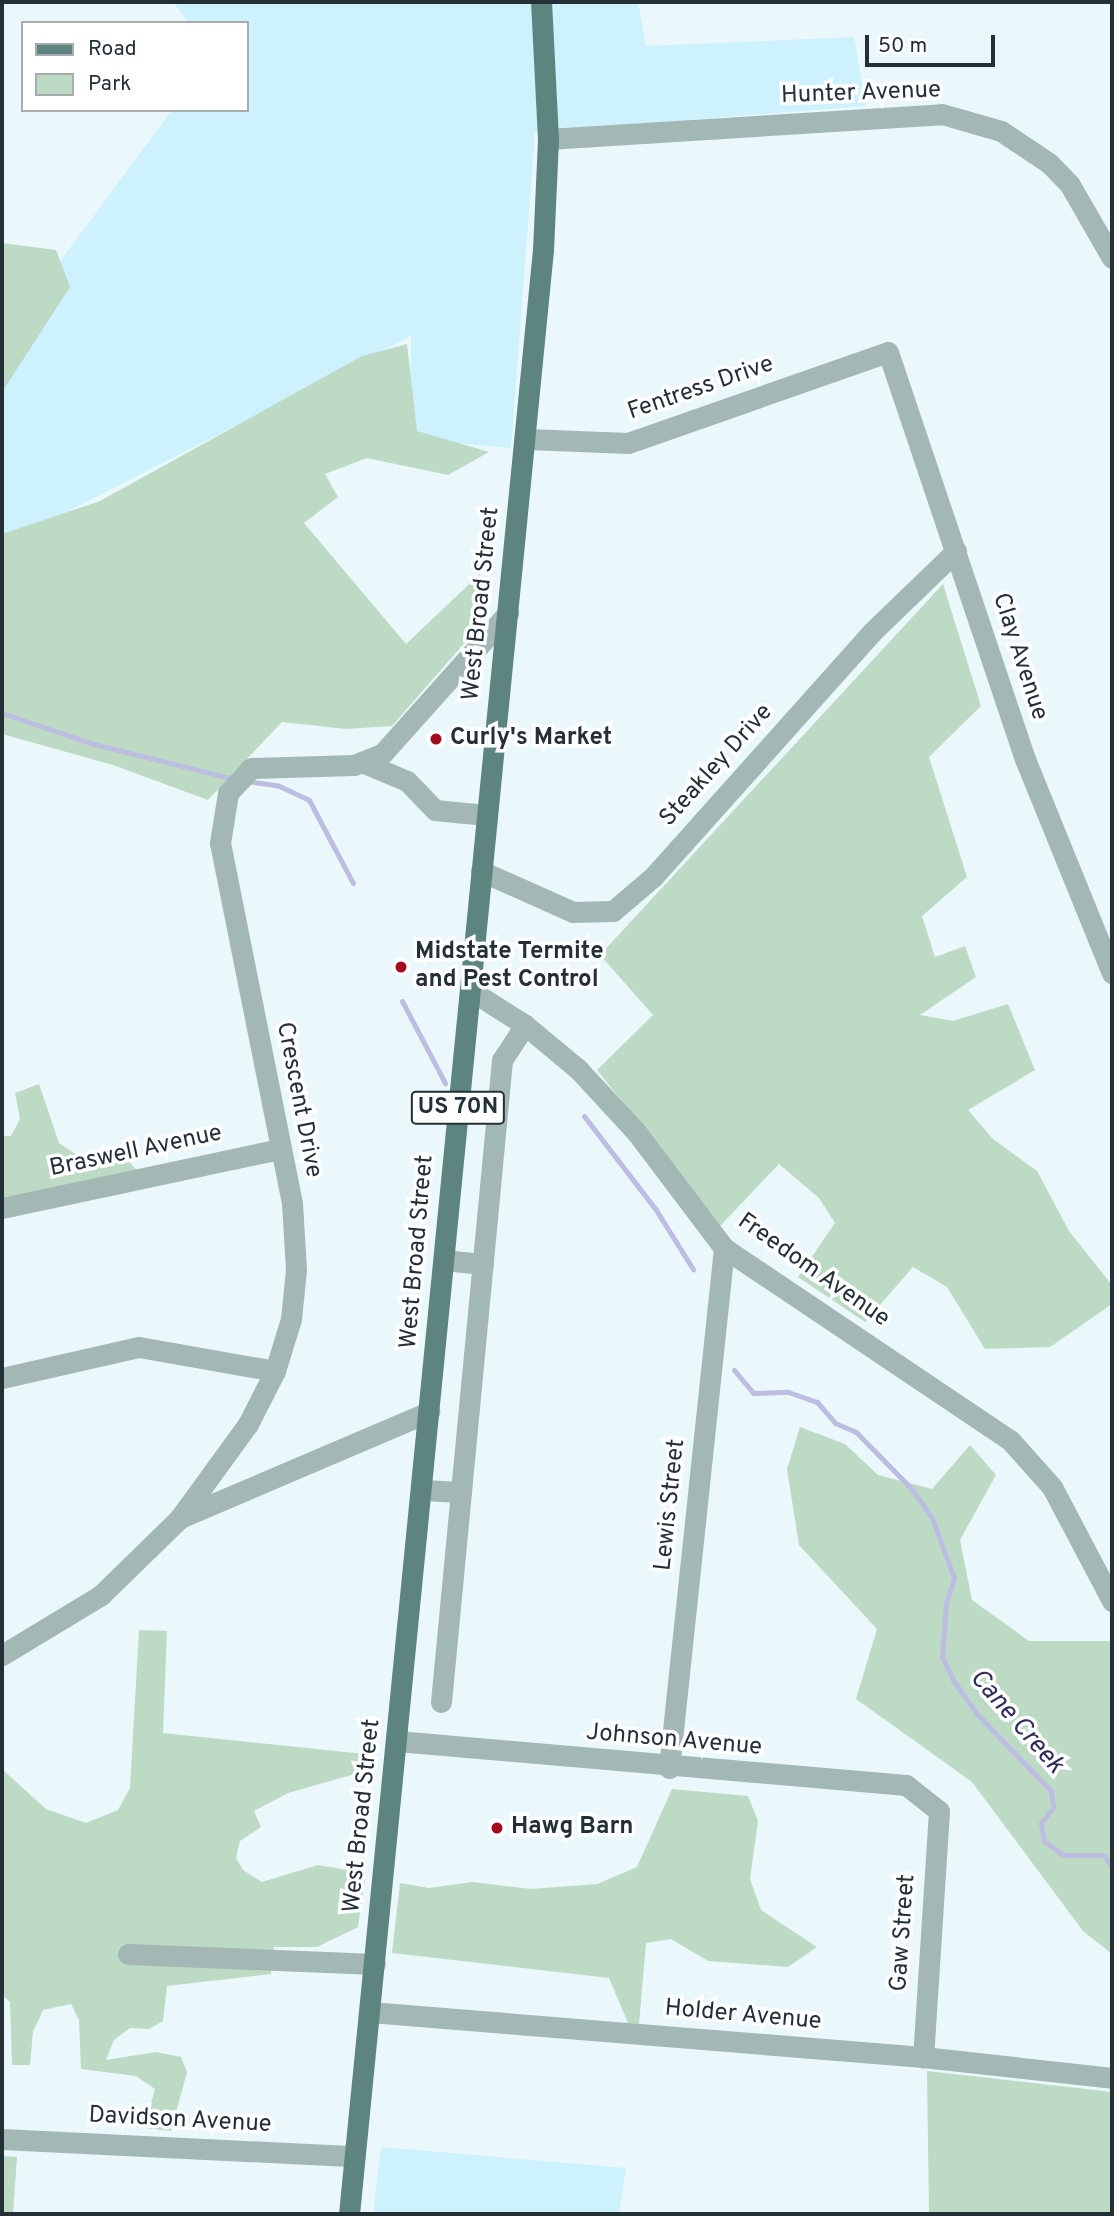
<!DOCTYPE html>
<style>
body{margin:0}
#map{position:relative;width:1114px;height:2216px;overflow:hidden;background:#eaf8fc;font-family:Overpass,sans-serif}
div>[style]{position:absolute}
[style*='--x']{left:calc(var(--x)*1px);top:calc(var(--y)*1px);width:calc(var(--w)*1px);rotate:calc(var(--a)*1deg)}
.built>*{inset:0;background:#cdf1fd}
.green>*{inset:0;background:#bddac5}
.stream>*{height:5px;margin:-2.5px;padding:0 2.5px;transform-origin:2.5px;border-radius:2.5px;background:#bdbde2}
.minor>*{height:21px;margin:-10.5px;padding:0 10.5px;transform-origin:10.5px;border-radius:10.5px;background:#a3b8b5}
.major>*{height:21px;margin:-10.5px;padding:0 10.5px;transform-origin:10.5px;border-radius:10.5px;background:#5d847f}
.dots>*{width:19px;height:19px;translate:-50% -50%;box-sizing:border-box;border:4px solid #fff;border-radius:50%}
span{translate:-50% -50%;white-space:nowrap;text-align:center;line-height:1.15;-webkit-text-stroke:7px #fff;paint-order:stroke}
.shield-label span{padding:2px 5px;background:#fff;border:2px solid;border-radius:5px;-webkit-text-stroke-width:0}
.shield-label{font-size:23px;color:#233136;font-weight:700}
.street-label{font-size:24px;color:#233136}
.poi-label{font-size:24px;color:#233136;font-weight:700}
.left{translate:0 -50%;text-align:left}
.water-label{font-size:26px;color:#302b5a;font-style:italic}
.frame{position:absolute;inset:0;border:4px solid #233136;pointer-events:none}
.legend{position:absolute;left:21px;top:21px;width:228px;height:91px;box-sizing:border-box;background:#fff;border:2px solid #a7adaf;margin:0;padding:9px 12px;list-style:none;font-size:21px;color:#233136}
.legend li{display:flex;align-items:center;gap:14px;height:35px}
.legend b{width:35px;border:2px solid #a7adaf}
.scale{position:absolute;left:865px;top:35px;width:130px;height:32px;box-sizing:border-box;border:4px solid #233136;border-top:0;padding-left:9px;font-size:21px;line-height:24px;white-space:nowrap;color:#233136;-webkit-text-stroke:5px #fff;paint-order:stroke}
</style>
<div id="map">
<div class="built">
<div style="clip-path:polygon(173px 2px,638px 2px,646px 46px,854px 37px,866px 106px,535px 132px,511px 448px,411px 439px,411px 336px,2px 545px,2px 340px,172px 110px,247px 110px,247px 23px,189px 23px)"></div>
<div style="clip-path:polygon(381px 2147px,626px 2168px,619px 2214px,373px 2214px)"></div>
</div>
<div class="green">
<div style="clip-path:polygon(2px 243px,56px 250px,70px 287px,2px 392px)"></div>
<div style="clip-path:polygon(407px 344px,417px 431px,489px 452px,448px 475px,367px 458px,325px 474px,338px 497px,304px 523px,406px 644px,480px 574px,475px 631px,392px 726px,346px 729px,282px 722px,208px 800px,113px 765px,2px 734px,2px 534px,100px 501px,362px 356px)"></div>
<div style="clip-path:polygon(943px 584px,981px 706px,929px 757px,967px 877px,922px 916px,935px 957px,965px 946px,976px 977px,920px 1015px,953px 1021px,1008px 1004px,1035px 1070px,968px 1110px,993px 1139px,1037px 1171px,1069px 1231px,1112px 1285px,1112px 1304px,1050px 1347px,985px 1349px,947px 1287px,913px 1267px,865px 1322px,798px 1277px,835px 1223px,819px 1198px,779px 1164px,720px 1226px,597px 1070px,653px 1015px,600px 955px)"></div>
<div style="clip-path:polygon(39px 1084px,59px 1143px,84px 1160px,127px 1159px,138px 1172px,2px 1201px,2px 1136px,11px 1136px,20px 1119px,15px 1093px)"></div>
<div style="clip-path:polygon(800px 1427px,845px 1444px,878px 1475px,932px 1489px,970px 1445px,996px 1475px,960px 1540px,972px 1600px,1029px 1641px,1112px 1641px,1112px 1954px,1083px 1931px,972px 1782px,856px 1699px,877px 1629px,799px 1545px,787px 1469px)"></div>
<div style="clip-path:polygon(139px 1630px,167px 1631px,163px 1733px,374px 1755px,362px 1772px,288px 1793px,254px 1811px,261px 1827px,240px 1841px,236px 1858px,243px 1870px,262px 1882px,318px 1865px,366px 1873px,358px 1927px,317px 1947px,274px 1947px,271px 1974px,167px 1986px,163px 2021px,149px 2029px,130px 2028px,114px 2040px,106px 2060px,156px 2052px,181px 2057px,187px 2072px,171px 2131px,128px 2126px,148px 2113px,155px 2089px,136px 2076px,81px 2069px,79px 2020px,71px 2004px,43px 2010px,33px 2032px,30px 2065px,12px 2065px,10px 2002px,2px 1995px,2px 1769px,46px 1809px,86px 1823px,118px 1810px,130px 1788px)"></div>
<div style="clip-path:polygon(672px 1789px,748px 1796px,758px 1821px,750px 1879px,761px 1910px,817px 1947px,788px 1967px,708px 1961px,671px 1939px,646px 1943px,639px 2024px,628px 2023px,609px 1978px,392px 1953px,400px 1883px,429px 1888px,472px 1882px,531px 1889px,597px 1884px,637px 1867px)"></div>
<div style="clip-path:polygon(927px 2071px,1112px 2092px,1112px 2214px,929px 2214px)"></div>
<div style="clip-path:polygon(2px 2156px,17px 2157px,13px 2214px,2px 2214px)"></div>
</div>
<div class="stream">
<div style="--x:2;--y:713;--w:93;--a:18.8"></div>
<div style="--x:90;--y:743;--w:148;--a:14"></div>
<div style="--x:247;--y:781;--w:30;--a:8"></div>
<div style="--x:277;--y:785;--w:35;--a:25"></div>
<div style="--x:309;--y:800;--w:94;--a:62.1"></div>
<div style="--x:402;--y:1001;--w:93;--a:62.3"></div>
<div style="--x:584;--y:1116;--w:118;--a:52.5"></div>
<div style="--x:656;--y:1210;--w:70;--a:57.9"></div>
<div style="--x:734;--y:1370;--w:30;--a:50"></div>
<div style="--x:753;--y:1393;--w:35;--a:-2"></div>
<div style="--x:788;--y:1392;--w:31;--a:19"></div>
<div style="--x:817;--y:1402;--w:28;--a:49"></div>
<div style="--x:835;--y:1423;--w:23;--a:23"></div>
<div style="--x:856;--y:1432;--w:78;--a:45.5"></div>
<div style="--x:911;--y:1488;--w:37;--a:55"></div>
<div style="--x:932;--y:1518;--w:64;--a:69.9"></div>
<div style="--x:954;--y:1578;--w:26;--a:108"></div>
<div style="--x:946;--y:1603;--w:54;--a:94.2"></div>
<div style="--x:942;--y:1657;--w:25;--a:64"></div>
<div style="--x:953;--y:1680;--w:42;--a:54.8"></div>
<div style="--x:977;--y:1714;--w:107;--a:46.1"></div>
<div style="--x:1051;--y:1791;--w:17;--a:83"></div>
<div style="--x:1053;--y:1808;--w:19;--a:129"></div>
<div style="--x:1041;--y:1823;--w:18;--a:81"></div>
<div style="--x:1044;--y:1841;--w:24;--a:36"></div>
<div style="--x:1063;--y:1855;--w:41;--a:0"></div>
<div style="--x:1104;--y:1855;--w:15;--a:58"></div>
<div style="--x:1112;--y:1888;--w:37;--a:90"></div>
</div>
<div class="minor">
<div style="--x:548;--y:139;--w:395;--a:-3.6"></div>
<div style="--x:942;--y:114;--w:61;--a:16.1"></div>
<div style="--x:1001;--y:131;--w:58;--a:33.7"></div>
<div style="--x:1049;--y:163;--w:30;--a:46"></div>
<div style="--x:1070;--y:185;--w:84;--a:60.1"></div>
<div style="--x:527;--y:439;--w:101;--a:2.3"></div>
<div style="--x:628;--y:443;--w:275;--a:-19.3"></div>
<div style="--x:888;--y:352;--w:429;--a:71.4"></div>
<div style="--x:1025;--y:759;--w:231;--a:67.9"></div>
<div style="--x:362;--y:762;--w:49;--a:22.9"></div>
<div style="--x:407;--y:781;--w:40;--a:46"></div>
<div style="--x:435;--y:810;--w:51;--a:5.6"></div>
<div style="--x:481;--y:871;--w:101;--a:24"></div>
<div style="--x:573;--y:912;--w:40;--a:-1.4"></div>
<div style="--x:613;--y:911;--w:52;--a:-40.4"></div>
<div style="--x:653;--y:877;--w:329;--a:-48.2"></div>
<div style="--x:872;--y:632;--w:117;--a:-44"></div>
<div style="--x:470;--y:990;--w:65;--a:32.5"></div>
<div style="--x:525;--y:1025;--w:69;--a:39.7"></div>
<div style="--x:578;--y:1069;--w:87;--a:47.3"></div>
<div style="--x:637;--y:1133;--w:144;--a:52.9"></div>
<div style="--x:724;--y:1248;--w:344;--a:33.9"></div>
<div style="--x:1010;--y:1440;--w:63;--a:48.2"></div>
<div style="--x:1052;--y:1487;--w:129;--a:62.2"></div>
<div style="--x:2;--y:1208;--w:284;--a:-12"></div>
<div style="--x:444;--y:1260;--w:39;--a:6"></div>
<div style="--x:2;--y:1378;--w:140;--a:-12.8"></div>
<div style="--x:139;--y:1347;--w:138;--a:10"></div>
<div style="--x:422;--y:1490;--w:39;--a:3"></div>
<div style="--x:180;--y:1518;--w:271;--a:-23.1"></div>
<div style="--x:2;--y:1655;--w:116;--a:-31.2"></div>
<div style="--x:101;--y:1595;--w:109;--a:-44.3"></div>
<div style="--x:179;--y:1519;--w:117;--a:-54"></div>
<div style="--x:248;--y:1424;--w:59;--a:-63"></div>
<div style="--x:275;--y:1371;--w:54;--a:-72.9"></div>
<div style="--x:291;--y:1319;--w:49;--a:-84.2"></div>
<div style="--x:296;--y:1270;--w:67;--a:-93.4"></div>
<div style="--x:292;--y:1203;--w:367;--a:-101.3"></div>
<div style="--x:220;--y:843;--w:51;--a:-80.9"></div>
<div style="--x:228;--y:793;--w:34;--a:-47"></div>
<div style="--x:251;--y:768;--w:103;--a:-1.7"></div>
<div style="--x:354;--y:765;--w:31;--a:-22"></div>
<div style="--x:383;--y:753;--w:188;--a:-48.2"></div>
<div style="--x:441;--y:1702;--w:645;--a:-84.57"></div>
<div style="--x:502;--y:1060;--w:42;--a:-56.7"></div>
<div style="--x:397;--y:1741;--w:511;--a:4.94"></div>
<div style="--x:906;--y:1785;--w:42;--a:38.2"></div>
<div style="--x:939;--y:1811;--w:247;--a:93.7"></div>
<div style="--x:669;--y:1768;--w:523;--a:-83.96"></div>
<div style="--x:128;--y:1954;--w:247;--a:2.3"></div>
<div style="--x:370;--y:2012;--w:555;--a:4.65"></div>
<div style="--x:923;--y:2057;--w:190;--a:6.3"></div>
<div style="--x:2;--y:2139;--w:353;--a:2.8"></div>
</div>
<div class="major">
<div style="--x:349;--y:2214;--w:1974;--a:-84.36"></div>
<div style="--x:543;--y:250;--w:111;--a:-87.4"></div>
<div style="--x:548;--y:139;--w:137;--a:-92.9"></div>
</div>
<div class="dots">
<div style="left:436px;top:739px;background:#a40a1f"></div>
<div style="left:401px;top:967px;background:#a40a1f"></div>
<div style="left:497px;top:1828px;background:#a40a1f"></div>
</div>
<div class="shield-label">
<span style="left:458px;top:1108px">US 70N</span>
</div>
<div class="street-label">
<span style="left:861px;top:94px;rotate:-2deg">Hunter Avenue</span>
<span style="left:701px;top:389px;rotate:-19deg">Fentress Drive</span>
<span style="left:482px;top:604px;rotate:-84deg">West Broad Street</span>
<span style="left:1019px;top:657px;rotate:72deg">Clay Avenue</span>
<span style="left:717px;top:766px;rotate:-48deg">Steakley Drive</span>
<span style="left:298px;top:1100px;rotate:79deg">Crescent Drive</span>
<span style="left:136px;top:1152px;rotate:-12deg">Braswell Avenue</span>
<span style="left:418px;top:1252px;rotate:-85deg">West Broad Street</span>
<span style="left:813px;top:1271px;rotate:35deg">Freedom Avenue</span>
<span style="left:671px;top:1505px;rotate:-84deg">Lewis Street</span>
<span style="left:674px;top:1741px;rotate:5deg">Johnson Avenue</span>
<span style="left:363px;top:1816px;rotate:-84deg">West Broad Street</span>
<span style="left:904px;top:1933px;rotate:-86deg">Gaw Street</span>
<span style="left:743px;top:2016px;rotate:5deg">Holder Avenue</span>
<span style="left:180px;top:2121px;rotate:3deg">Davidson Avenue</span>
</div>
<div class="poi-label">
<span class="left" style="left:450px;top:739px">Curly's Market</span>
<span class="left" style="left:415px;top:967px">Midstate Termite<br>and Pest Control</span>
<span class="left" style="left:511px;top:1828px">Hawg Barn</span>
</div>
<div class="water-label">
<span style="left:1016px;top:1722px;rotate:49deg">Cane Creek</span>
</div>
<div class="frame"></div>
<ul class="legend">
<li><b style="height:9px;background:#5d847f"></b>Road</li>
<li><b style="height:19px;background:#bddac5"></b>Park</li>
</ul>
<div class="scale">50 m</div>
</div>
